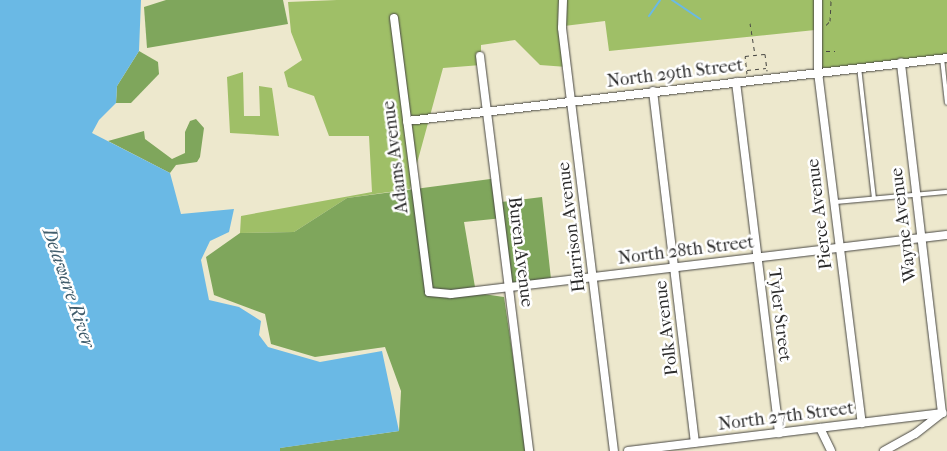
<!DOCTYPE html>
<style>
body{margin:0}
#map{position:relative;width:947px;height:451px;overflow:hidden;background:#ede8cd;font-family:"IM FELL French Canon",serif}
div>[style]{position:absolute}
[style*='--x']{left:calc(var(--x)*1px);top:calc(var(--y)*1px);width:calc(var(--w)*1px);rotate:calc(var(--a)*1deg)}
.green>*{inset:0;background:#9fbf67}
.forest>*{inset:0;background:#7fa65c}
.water>*{inset:0;background:#6ab9e5}
.stream>*{height:2px;margin:-1px;padding:0 1px;transform-origin:1px;border-radius:1px;background:#6ab9e5}
.path>*{height:1px;margin-top:-0.5px;transform-origin:0;background:repeating-linear-gradient(90deg,#484743 0 4px,transparent 0 8px)}
.roads{filter:drop-shadow(0 0 1px #484743) drop-shadow(0 0 1px #484743)}
.service>*{height:4px;margin:-2px;padding:0 2px;transform-origin:2px;border-radius:2px;background:#fff}
.minor>*{height:8px;margin:-4px;padding:0 4px;transform-origin:4px;border-radius:4px;background:#fff}
span{translate:-50% -50%;white-space:nowrap;text-align:center;line-height:1.15;-webkit-text-stroke:5px #fff;paint-order:stroke}
.street-label{font-size:18px;color:#2b2b2b}
.water-label{font-size:19px;color:#415d6c;font-style:italic}
</style>
<div id="map">
<div class="green">
<div style="clip-path:polygon(337px 0,947px 0,947px 57px,815px 72px,815px 30px,609px 51px,605px 21px,564px 26px,567px 67px,540px 65px,515px 40px,481px 45px,481px 65px,443px 68px,410px 189px,347px 198px,294px 232px,240px 233px,241px 216px,372px 192px,369px 136px,329px 136px,314px 96px,288px 87px,284px 72px,302px 60px,291px 32px,288px 2px)"></div>
<div style="clip-path:polygon(243px 72px,244px 116px,260px 116px,259px 86px,272px 88px,279px 136px,230px 133px,227px 77px)"></div>
</div>
<div class="forest">
<div style="clip-path:polygon(166px 0,283px 0,288px 24px,147px 48px,144px 7px)"></div>
<div style="clip-path:polygon(139px 51px,158px 62px,159px 74px,131px 103px,116px 103px,117px 86px)"></div>
<div style="clip-path:polygon(196px 119px,204px 128px,200px 157px,197px 162px,176px 165px,170px 173px,108px 141px,144px 131px,145px 139px,172px 159px,185px 153px,185px 132px,190px 121px)"></div>
<div style="clip-path:polygon(498px 178px,501px 202px,542px 197px,551px 279px,511px 284px,503px 218px,464px 222px,476px 293px,504px 297px,527px 451px,280px 451px,279px 448px,399px 431px,401px 391px,385px 347px,315px 357px,271px 344px,265px 314px,214px 295px,206px 257px,240px 233px,294px 232px,347px 198px)"></div>
</div>
<div class="water">
<div style="clip-path:polygon(0 0,141px 0,139px 51px,117px 86px,116px 103px,99px 120px,92px 133px,170px 173px,181px 214px,234px 209px,229px 232px,210px 241px,201px 260px,209px 300px,239px 307px,261px 321px,259px 335px,268px 347px,320px 362px,382px 351px,399px 431px,280px 448px,280px 451px,0 451px)"></div>
</div>
<div class="stream">
<div style="--x:672;--y:0;--w:34;--a:34"></div>
<div style="--x:649;--y:16;--w:19;--a:-55"></div>
</div>
<div class="path">
<div style="--x:750;--y:23;--w:33;--a:81"></div>
<div style="--x:826;--y:25;--w:6;--a:-45"></div>
<div style="--x:830;--y:21;--w:21;--a:-87"></div>
<div style="--x:826;--y:51;--w:9;--a:0"></div>
<div style="--x:747;--y:70;--w:19;--a:-6"></div>
<div style="--x:747;--y:74;--w:18;--a:-96"></div>
<div style="--x:745;--y:56;--w:20;--a:-6"></div>
<div style="--x:765;--y:54;--w:17;--a:83"></div>
</div>
<div class="roads">
<div class="service">
<div style="--x:942;--y:58;--w:45;--a:83.7"></div>
<div style="--x:859;--y:67;--w:132;--a:83.5"></div>
<div style="--x:835;--y:202;--w:112;--a:-5.1"></div>
</div>
<div class="minor">
<div style="--x:563;--y:0;--w:28;--a:92"></div>
<div style="--x:562;--y:28;--w:426;--a:83"></div>
<div style="--x:818;--y:0;--w:72;--a:90"></div>
<div style="--x:818;--y:72;--w:354;--a:82.9"></div>
<div style="--x:394;--y:18;--w:276;--a:82.7"></div>
<div style="--x:429;--y:292;--w:22;--a:5"></div>
<div style="--x:451;--y:294;--w:499;--a:-6.8"></div>
<div style="--x:480;--y:56;--w:398;--a:82.9"></div>
<div style="--x:736;--y:82;--w:354;--a:83"></div>
<div style="--x:653;--y:91;--w:354;--a:83.2"></div>
<div style="--x:407;--y:121;--w:544;--a:-6.65"></div>
<div style="--x:820;--y:428;--w:25;--a:64"></div>
<div style="--x:628;--y:451;--w:317;--a:-6.9"></div>
<div style="--x:884;--y:451;--w:35;--a:-29"></div>
<div style="--x:915;--y:434;--w:34;--a:-38"></div>
<div style="--x:942;--y:413;--w:353;--a:-96.7"></div>
</div>
</div>
<div class="street-label">
<span style="left:675px;top:74px;rotate:-7deg">North 29th Street</span>
<span style="left:396px;top:157px;rotate:-97deg">Adams Avenue</span>
<span style="left:820px;top:214px;rotate:-97deg">Pierce Avenue</span>
<span style="left:904px;top:225px;rotate:-97deg">Wayne Avenue</span>
<span style="left:572px;top:227px;rotate:-97deg">Harrison Avenue</span>
<span style="left:686px;top:251px;rotate:-7deg">North 28th Street</span>
<span style="left:520px;top:252px;rotate:83deg">Buren Avenue</span>
<span style="left:779px;top:315px;rotate:83deg">Tyler Street</span>
<span style="left:667px;top:328px;rotate:-97deg">Polk Avenue</span>
<span style="left:786px;top:417px;rotate:-7deg">North 27th Street</span>
</div>
<div class="water-label">
<span style="left:68px;top:288px;rotate:71deg">Delaware River</span>
</div>
</div>
